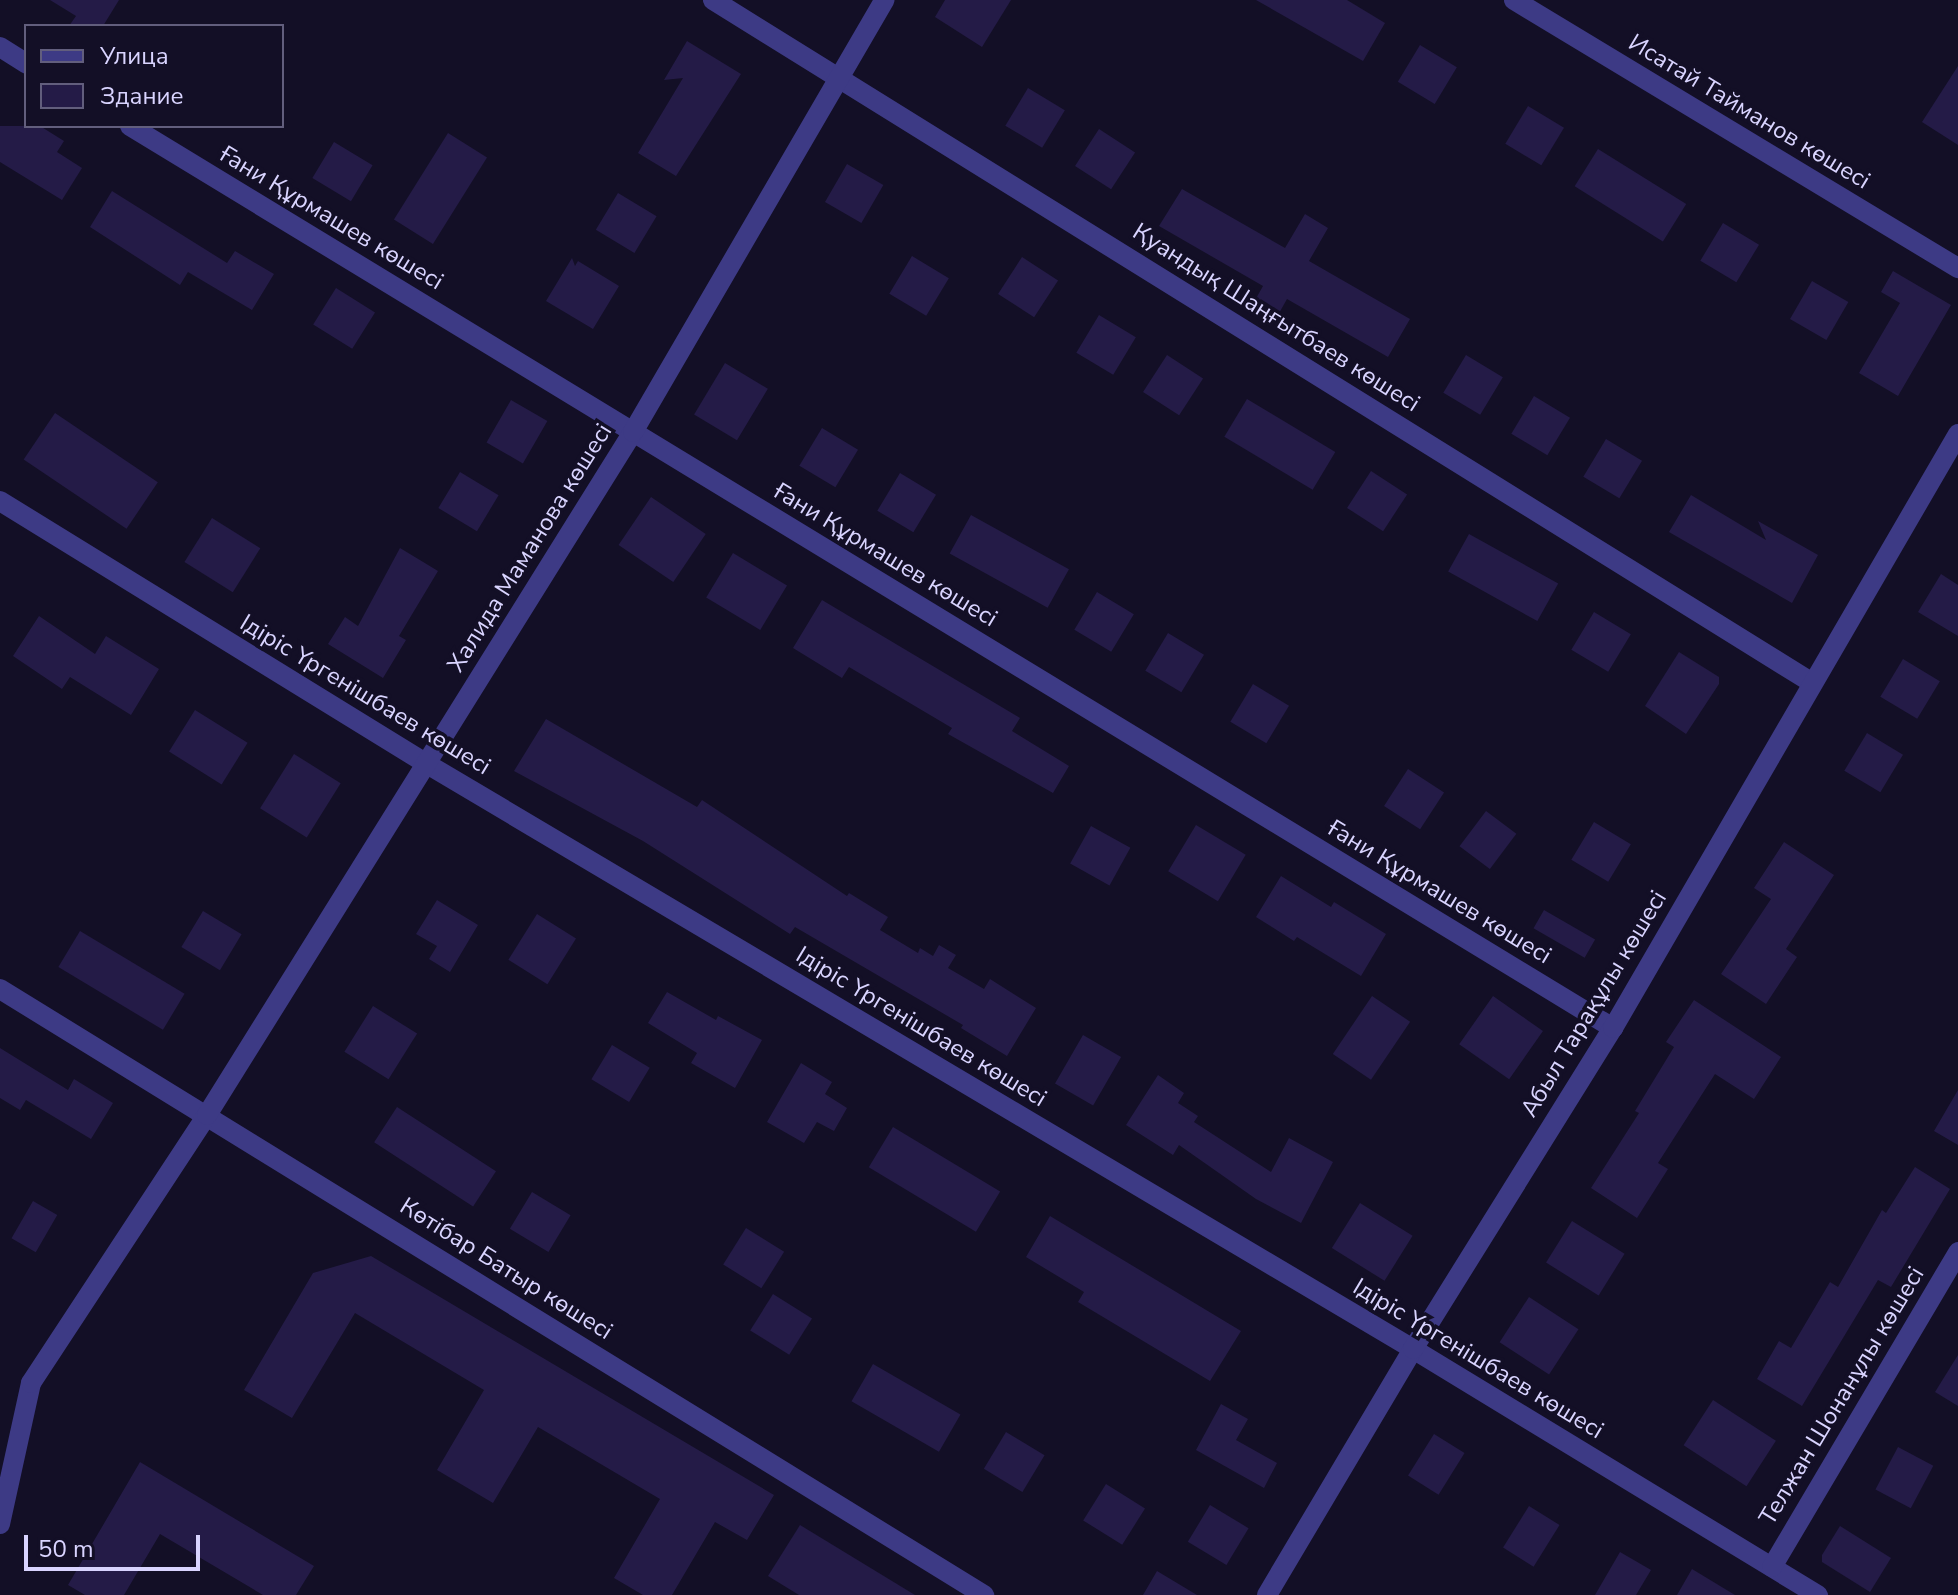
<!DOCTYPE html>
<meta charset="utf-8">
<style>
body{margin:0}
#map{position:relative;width:1958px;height:1595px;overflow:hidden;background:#130f26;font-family:"Nunito Sans",sans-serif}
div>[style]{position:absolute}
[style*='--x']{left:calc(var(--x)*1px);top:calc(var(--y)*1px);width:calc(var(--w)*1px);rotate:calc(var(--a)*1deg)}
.building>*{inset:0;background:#241b47;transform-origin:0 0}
.street>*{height:20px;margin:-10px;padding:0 10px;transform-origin:10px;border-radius:10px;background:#3d3a85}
span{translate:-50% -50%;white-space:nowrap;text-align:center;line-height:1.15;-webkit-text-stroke:7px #130f26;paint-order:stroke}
.street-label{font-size:24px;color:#d9d4ff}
.legend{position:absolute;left:24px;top:24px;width:260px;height:104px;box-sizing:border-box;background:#130f26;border:2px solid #625e7d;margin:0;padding:10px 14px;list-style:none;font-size:24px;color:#d9d4ff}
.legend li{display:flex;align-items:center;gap:16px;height:40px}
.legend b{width:40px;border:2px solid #625e7d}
.scale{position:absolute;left:24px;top:1535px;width:176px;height:36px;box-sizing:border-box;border:4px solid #d9d4ff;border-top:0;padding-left:10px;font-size:24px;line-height:28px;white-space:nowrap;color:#d9d4ff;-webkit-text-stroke:6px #130f26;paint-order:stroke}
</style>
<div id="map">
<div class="building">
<div style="clip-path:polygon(50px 0,119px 0,103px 26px,69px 26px,76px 16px)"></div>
<div style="clip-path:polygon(945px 0,1011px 0,982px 47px,935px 17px)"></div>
<div style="clip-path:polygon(1256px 0,1347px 0,1385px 23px,1363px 61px)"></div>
<div style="clip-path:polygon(687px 41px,741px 74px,676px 176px,638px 153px,683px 78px,664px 80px)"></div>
<div style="left:1420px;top:45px;width:43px;height:43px;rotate:31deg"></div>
<div style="clip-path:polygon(1958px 66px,1958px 145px,1922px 122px)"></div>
<div style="left:1028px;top:88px;width:43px;height:44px;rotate:31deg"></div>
<div style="left:1528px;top:106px;width:42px;height:44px;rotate:31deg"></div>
<div style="clip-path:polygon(0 126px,40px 126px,64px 141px,57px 152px,82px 168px,62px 200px,0 162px)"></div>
<div style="left:1099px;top:129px;width:43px;height:44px;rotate:33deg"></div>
<div style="left:448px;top:133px;width:46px;height:102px;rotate:32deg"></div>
<div style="left:334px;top:142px;width:45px;height:42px;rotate:31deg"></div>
<div style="left:1598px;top:149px;width:104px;height:44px;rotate:32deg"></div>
<div style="left:847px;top:164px;width:42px;height:44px;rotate:30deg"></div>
<div style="clip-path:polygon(1182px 189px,1285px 248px,1305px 214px,1328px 228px,1309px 261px,1410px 319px,1388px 357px,1287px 299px,1278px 315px,1254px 302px,1263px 286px,1159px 226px)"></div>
<div style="clip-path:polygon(112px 191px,227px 263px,235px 251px,274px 274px,252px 310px,188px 272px,180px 285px,90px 227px)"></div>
<div style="left:618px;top:193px;width:45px;height:43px;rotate:31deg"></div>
<div style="left:1723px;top:223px;width:42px;height:44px;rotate:31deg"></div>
<div style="left:912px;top:256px;width:43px;height:44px;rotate:31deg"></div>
<div style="left:1022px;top:257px;width:43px;height:44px;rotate:33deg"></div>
<div style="clip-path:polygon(572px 258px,575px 266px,578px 261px,619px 286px,593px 329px,546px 301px)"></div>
<div style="clip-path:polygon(1893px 271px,1951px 305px,1898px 396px,1859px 373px,1900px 303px,1881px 292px)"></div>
<div style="left:1812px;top:281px;width:42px;height:44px;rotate:30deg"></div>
<div style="left:336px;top:288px;width:46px;height:43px;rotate:32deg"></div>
<div style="left:1099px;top:315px;width:43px;height:44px;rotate:31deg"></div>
<div style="left:1167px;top:355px;width:43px;height:44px;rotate:33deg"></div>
<div style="left:1466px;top:355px;width:43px;height:44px;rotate:31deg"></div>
<div style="left:725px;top:363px;width:50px;height:60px;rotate:31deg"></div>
<div style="left:1534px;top:396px;width:42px;height:44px;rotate:31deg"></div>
<div style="left:1247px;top:399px;width:103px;height:44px;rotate:31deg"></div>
<div style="left:511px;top:400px;width:42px;height:49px;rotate:30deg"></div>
<div style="left:55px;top:413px;width:124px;height:56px;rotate:34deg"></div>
<div style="left:822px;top:428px;width:42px;height:44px;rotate:31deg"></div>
<div style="left:1606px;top:439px;width:42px;height:44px;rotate:31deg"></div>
<div style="left:1371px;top:471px;width:43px;height:44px;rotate:33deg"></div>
<div style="left:460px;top:472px;width:45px;height:42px;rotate:31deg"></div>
<div style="left:900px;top:473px;width:42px;height:44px;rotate:31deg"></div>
<div style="clip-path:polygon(1691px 495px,1766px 540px,1758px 521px,1818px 555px,1792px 603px,1669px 532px)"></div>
<div style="left:651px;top:497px;width:66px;height:58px;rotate:34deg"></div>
<div style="left:971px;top:515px;width:112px;height:44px;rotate:29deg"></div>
<div style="left:212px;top:518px;width:57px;height:52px;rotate:32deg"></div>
<div style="left:1469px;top:534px;width:102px;height:43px;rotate:29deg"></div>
<div style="clip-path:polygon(400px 548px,438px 571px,399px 636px,406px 640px,383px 678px,328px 644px,345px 617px,358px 626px)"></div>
<div style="left:733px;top:553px;width:63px;height:52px;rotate:31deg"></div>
<div style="clip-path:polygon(1941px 574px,1958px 585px,1958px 636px,1918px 612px)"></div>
<div style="left:1097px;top:592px;width:43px;height:44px;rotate:31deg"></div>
<div style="clip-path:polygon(822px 600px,1020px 718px,1012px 731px,1069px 766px,1053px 793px,948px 734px,952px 728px,849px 667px,842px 678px,793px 648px)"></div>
<div style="left:1594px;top:612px;width:43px;height:44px;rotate:31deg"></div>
<div style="clip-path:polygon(39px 616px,95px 654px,106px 636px,159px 669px,131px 715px,70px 677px,62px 689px,13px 656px)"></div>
<div style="left:1168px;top:633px;width:42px;height:44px;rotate:31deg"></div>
<div style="clip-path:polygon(1679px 652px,1719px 677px,1719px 684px,1686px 734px,1645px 706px)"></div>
<div style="left:1903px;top:659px;width:43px;height:44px;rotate:31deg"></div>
<div style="left:1253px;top:684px;width:42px;height:44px;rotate:31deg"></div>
<div style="left:195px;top:710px;width:62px;height:49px;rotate:32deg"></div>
<div style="clip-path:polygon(546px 719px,697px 807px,702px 800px,847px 896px,849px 893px,888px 917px,880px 930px,918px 953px,920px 948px,933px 956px,939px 945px,956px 955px,948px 968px,984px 989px,990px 979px,1036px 1008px,1007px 1056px,961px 1028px,963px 1025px,795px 927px,790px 934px,643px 841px,514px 771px)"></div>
<div style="left:1867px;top:733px;width:42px;height:44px;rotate:31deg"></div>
<div style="left:294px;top:754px;width:55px;height:64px;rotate:32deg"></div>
<div style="left:1408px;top:769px;width:43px;height:44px;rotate:33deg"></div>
<div style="left:1486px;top:811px;width:38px;height:44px;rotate:37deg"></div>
<div style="left:1594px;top:822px;width:43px;height:44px;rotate:31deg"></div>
<div style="left:1196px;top:825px;width:58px;height:54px;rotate:31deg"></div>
<div style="left:1091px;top:826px;width:45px;height:43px;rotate:29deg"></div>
<div style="clip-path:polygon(1784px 842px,1834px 875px,1786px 949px,1797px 957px,1766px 1004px,1721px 974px,1771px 899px,1754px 888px)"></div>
<div style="clip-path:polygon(1281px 876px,1331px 907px,1334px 902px,1386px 934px,1361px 976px,1297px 937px,1294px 941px,1256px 917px)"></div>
<div style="clip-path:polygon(437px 900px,478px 925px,450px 972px,429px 959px,437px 946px,416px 934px)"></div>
<div style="left:1544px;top:910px;width:59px;height:21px;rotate:30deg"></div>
<div style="left:203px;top:911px;width:45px;height:42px;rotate:31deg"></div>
<div style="left:537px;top:914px;width:46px;height:54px;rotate:32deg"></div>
<div style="left:80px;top:931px;width:122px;height:42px;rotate:31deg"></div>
<div style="clip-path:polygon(667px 992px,716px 1020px,718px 1016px,762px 1040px,735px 1088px,691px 1063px,697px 1053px,648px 1023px)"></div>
<div style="left:1372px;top:996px;width:46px;height:70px;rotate:34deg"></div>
<div style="left:1493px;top:996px;width:61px;height:59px;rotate:35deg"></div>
<div style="clip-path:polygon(1694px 1000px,1781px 1057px,1754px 1099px,1715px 1074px,1658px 1163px,1668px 1169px,1637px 1218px,1591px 1188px,1639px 1113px,1635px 1111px,1674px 1047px,1666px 1042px)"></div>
<div style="left:373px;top:1006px;width:52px;height:54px;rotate:32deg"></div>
<div style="left:1083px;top:1035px;width:44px;height:56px;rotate:30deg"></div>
<div style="left:612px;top:1045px;width:44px;height:40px;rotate:31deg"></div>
<div style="clip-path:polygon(0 1048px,68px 1090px,74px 1079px,113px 1103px,91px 1139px,26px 1100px,20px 1110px,0 1098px)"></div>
<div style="clip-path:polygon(801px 1063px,832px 1082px,825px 1094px,847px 1108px,834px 1131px,817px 1122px,804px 1143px,767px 1122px)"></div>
<div style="clip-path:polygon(1158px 1075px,1184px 1093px,1178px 1103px,1198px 1116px,1194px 1122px,1271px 1172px,1289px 1138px,1333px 1162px,1301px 1223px,1256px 1199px,1179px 1145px,1173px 1155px,1126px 1125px)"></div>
<div style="clip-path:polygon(1958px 1090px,1958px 1145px,1934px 1131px)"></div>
<div style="left:397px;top:1107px;width:118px;height:42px;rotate:33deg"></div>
<div style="left:893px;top:1127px;width:125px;height:47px;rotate:31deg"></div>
<div style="clip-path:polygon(1915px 1167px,1950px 1189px,1891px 1287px,1878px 1280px,1802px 1406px,1757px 1379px,1779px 1341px,1791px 1348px,1830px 1282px,1838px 1287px,1882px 1210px,1886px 1213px)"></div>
<div style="left:532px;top:1192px;width:45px;height:43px;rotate:31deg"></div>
<div style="left:33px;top:1201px;width:28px;height:43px;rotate:30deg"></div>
<div style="left:1360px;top:1203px;width:62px;height:53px;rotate:32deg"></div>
<div style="clip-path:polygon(1050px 1216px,1241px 1331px,1210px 1381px,1078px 1302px,1084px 1292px,1026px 1257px)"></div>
<div style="left:1572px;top:1221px;width:62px;height:49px;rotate:32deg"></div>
<div style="left:746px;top:1228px;width:45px;height:43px;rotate:32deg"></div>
<div style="clip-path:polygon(371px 1256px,774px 1495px,747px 1540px,715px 1522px,672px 1595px,643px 1595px,614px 1578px,660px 1499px,538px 1427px,493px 1503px,437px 1470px,484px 1390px,355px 1313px,292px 1418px,244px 1390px,313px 1273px)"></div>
<div style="left:773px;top:1294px;width:46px;height:43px;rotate:32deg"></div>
<div style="left:1529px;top:1297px;width:59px;height:54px;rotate:33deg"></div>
<div style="clip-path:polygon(1958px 1355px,1958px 1406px,1935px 1392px)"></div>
<div style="left:873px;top:1364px;width:101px;height:43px;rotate:30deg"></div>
<div style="left:1713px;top:1400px;width:75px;height:54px;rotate:33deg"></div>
<div style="clip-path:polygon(1221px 1404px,1248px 1419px,1236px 1440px,1277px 1463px,1264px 1488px,1196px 1450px)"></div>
<div style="left:1006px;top:1432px;width:45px;height:43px;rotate:31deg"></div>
<div style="left:1434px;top:1434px;width:36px;height:49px;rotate:32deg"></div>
<div style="left:1898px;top:1447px;width:40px;height:48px;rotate:28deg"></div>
<div style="clip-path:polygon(140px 1462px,314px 1566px,296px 1595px,263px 1595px,160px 1534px,124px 1595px,85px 1595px,68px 1585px)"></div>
<div style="left:1106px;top:1484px;width:46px;height:43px;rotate:32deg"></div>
<div style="left:1210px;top:1505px;width:45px;height:43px;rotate:31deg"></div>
<div style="left:1529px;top:1506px;width:36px;height:49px;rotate:32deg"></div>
<div style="clip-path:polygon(800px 1525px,915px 1595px,799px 1595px,768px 1576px)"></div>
<div style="clip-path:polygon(1840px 1526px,1891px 1558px,1870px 1592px,1822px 1562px,1822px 1555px)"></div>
<div style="clip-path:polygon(1620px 1552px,1651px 1570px,1636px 1595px,1595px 1595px)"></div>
<div style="clip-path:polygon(1692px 1569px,1735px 1595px,1677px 1595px)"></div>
<div style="clip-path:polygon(1157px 1571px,1197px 1595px,1143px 1595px)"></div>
</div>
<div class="street">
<div style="--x:713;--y:0;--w:1293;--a:31.85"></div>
<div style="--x:1514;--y:0;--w:519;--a:31.12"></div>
<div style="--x:0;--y:47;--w:31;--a:32"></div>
<div style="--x:130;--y:126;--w:1736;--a:31.31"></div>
<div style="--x:0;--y:501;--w:501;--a:31.63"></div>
<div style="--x:427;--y:764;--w:1146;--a:30.68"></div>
<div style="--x:1413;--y:1349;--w:474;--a:31.3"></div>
<div style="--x:0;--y:989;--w:1156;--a:31.63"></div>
<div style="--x:0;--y:1524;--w:144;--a:-77.6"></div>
<div style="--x:31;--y:1383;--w:321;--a:-56.7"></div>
<div style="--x:207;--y:1115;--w:805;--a:-58.05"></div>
<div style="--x:633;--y:432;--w:500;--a:-59.8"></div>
<div style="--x:1772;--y:1567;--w:366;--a:-59.4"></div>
<div style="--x:1267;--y:1595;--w:286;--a:-59.3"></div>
<div style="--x:1413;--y:1349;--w:378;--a:-58.1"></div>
<div style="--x:1613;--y:1028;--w:687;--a:-59.85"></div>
</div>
<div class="street-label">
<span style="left:1749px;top:112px;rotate:31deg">Исатай Тайманов көшесі</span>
<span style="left:331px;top:218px;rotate:31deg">Ғани Құрмашев көшесі</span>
<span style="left:1276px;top:318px;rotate:32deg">Қуандық Шаңғытбаев көшесі</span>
<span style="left:530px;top:548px;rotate:-58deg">Халида Маманова көшесі</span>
<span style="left:885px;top:555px;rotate:31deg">Ғани Құрмашев көшесі</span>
<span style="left:365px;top:695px;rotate:31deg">Ідіріс Үргенішбаев көшесі</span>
<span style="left:1439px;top:892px;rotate:31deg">Ғани Құрмашев көшесі</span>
<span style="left:1594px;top:1004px;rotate:-59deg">Абыл Тарақұлы көшесі</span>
<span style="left:921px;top:1027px;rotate:31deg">Ідіріс Үргенішбаев көшесі</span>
<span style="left:506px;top:1269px;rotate:32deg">Көтібар Батыр көшесі</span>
<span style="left:1478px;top:1359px;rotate:31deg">Ідіріс Үргенішбаев көшесі</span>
<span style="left:1842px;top:1396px;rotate:-59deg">Телжан Шонанұлы көшесі</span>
</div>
<ul class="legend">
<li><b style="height:10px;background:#3d3a85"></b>Улица</li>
<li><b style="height:22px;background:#241b47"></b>Здание</li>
</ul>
<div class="scale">50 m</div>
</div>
